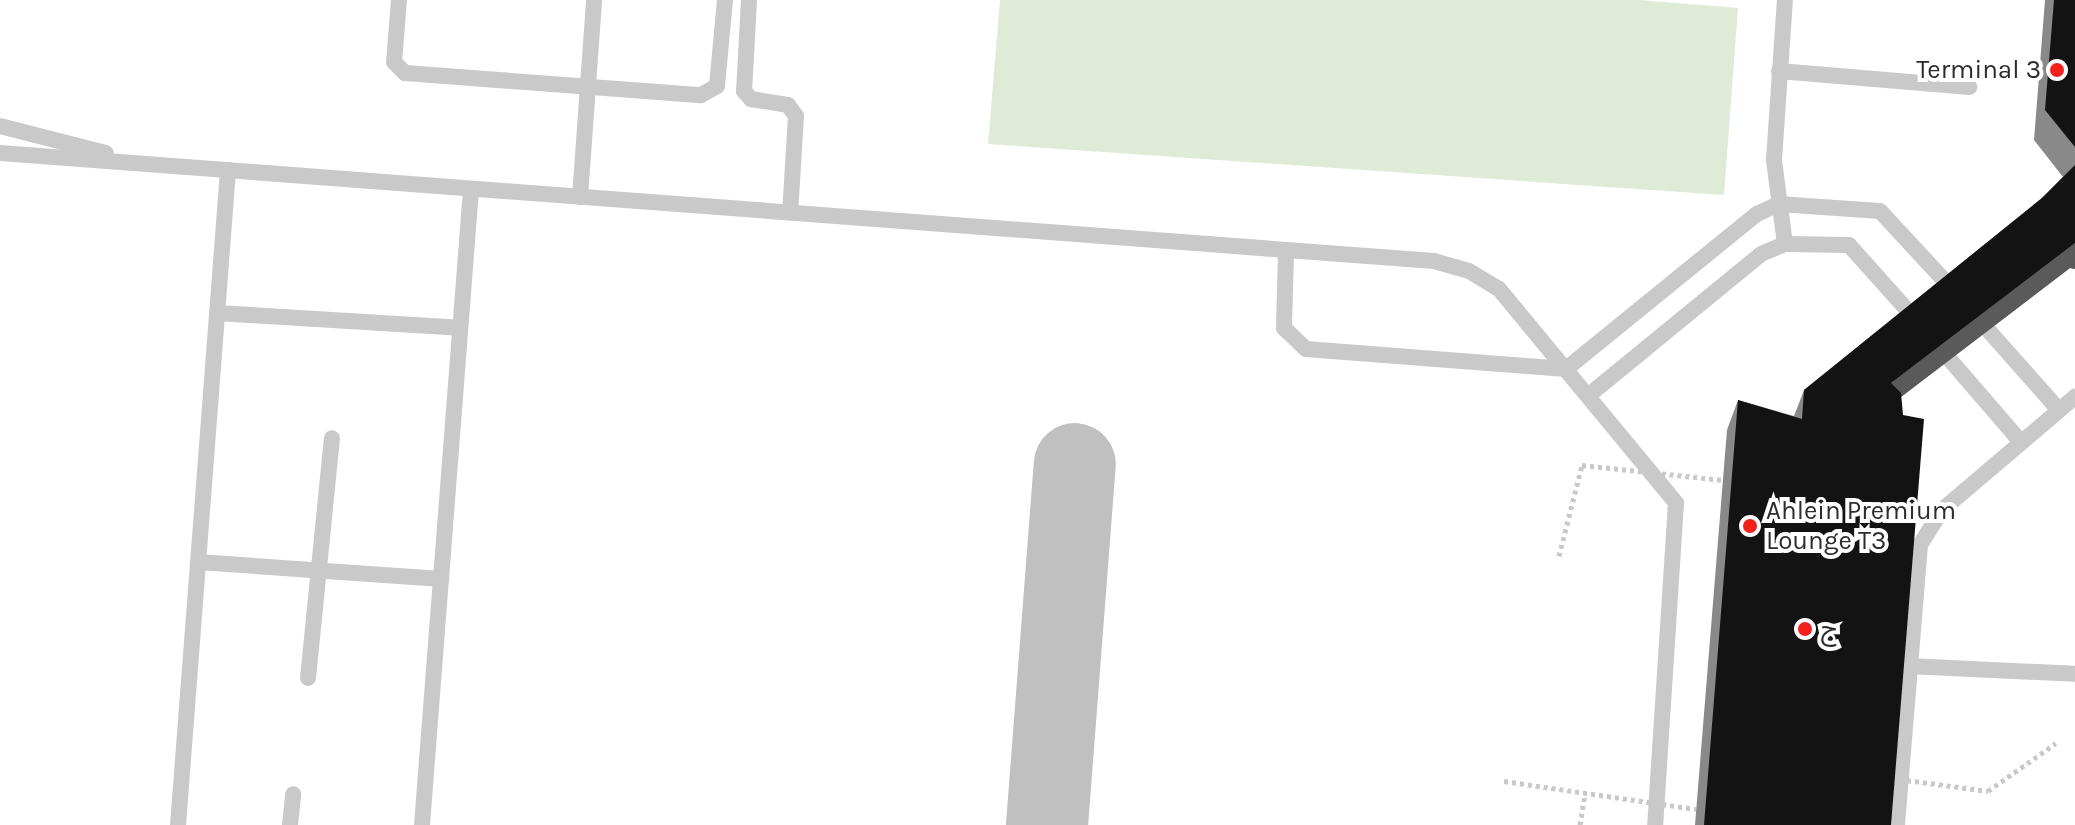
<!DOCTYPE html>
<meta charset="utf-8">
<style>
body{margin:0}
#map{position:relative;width:2075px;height:825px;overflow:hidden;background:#fff;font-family:Karla,"Noto Sans Arabic",sans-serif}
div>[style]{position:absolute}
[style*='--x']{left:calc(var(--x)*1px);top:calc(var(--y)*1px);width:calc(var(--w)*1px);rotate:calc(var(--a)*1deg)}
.green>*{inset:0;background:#e0ebd7}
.taxiway>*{height:82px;margin:-41px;padding:0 41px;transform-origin:41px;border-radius:41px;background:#c0c0c0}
.path>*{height:5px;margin-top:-2.5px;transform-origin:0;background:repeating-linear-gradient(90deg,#c9c9c9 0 4px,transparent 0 8px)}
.lane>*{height:16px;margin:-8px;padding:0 8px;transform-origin:8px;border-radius:8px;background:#c9c9c9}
.path-bridge>*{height:5px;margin-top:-2.5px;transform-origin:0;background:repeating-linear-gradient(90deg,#c9c9c9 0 4px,transparent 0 8px)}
.wall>*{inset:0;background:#898989}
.shaded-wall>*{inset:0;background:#5a5a5a}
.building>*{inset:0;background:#131313}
.dots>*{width:22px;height:22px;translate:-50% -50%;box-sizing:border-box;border:4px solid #fff;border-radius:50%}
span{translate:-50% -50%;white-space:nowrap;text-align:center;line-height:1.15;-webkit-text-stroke:8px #fff;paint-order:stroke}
.poi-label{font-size:26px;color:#2c2c2c}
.right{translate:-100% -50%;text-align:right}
.left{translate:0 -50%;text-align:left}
</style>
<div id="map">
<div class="green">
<div style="clip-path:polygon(1000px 0,1639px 0,1738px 8px,1724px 195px,988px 144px)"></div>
</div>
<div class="taxiway">
<div style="--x:1047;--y:825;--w:362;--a:-85.6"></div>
</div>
<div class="path">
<div style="--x:1580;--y:825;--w:32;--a:-81"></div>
</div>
<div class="lane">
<div style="--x:399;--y:0;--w:62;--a:94.6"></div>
<div style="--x:394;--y:62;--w:16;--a:45"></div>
<div style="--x:405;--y:73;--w:297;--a:4.3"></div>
<div style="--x:701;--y:95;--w:18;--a:-29"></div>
<div style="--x:717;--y:86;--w:86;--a:-84.7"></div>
<div style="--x:749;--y:0;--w:91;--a:93.1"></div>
<div style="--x:744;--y:91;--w:11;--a:49"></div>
<div style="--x:751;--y:99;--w:37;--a:9"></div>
<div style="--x:788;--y:105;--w:14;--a:54"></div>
<div style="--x:796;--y:116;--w:97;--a:93.5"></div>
<div style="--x:1779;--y:71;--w:191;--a:4.8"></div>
<div style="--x:0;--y:126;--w:109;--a:14.3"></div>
<div style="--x:0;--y:153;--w:1438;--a:4.31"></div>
<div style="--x:1434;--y:261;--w:36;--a:16"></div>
<div style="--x:1469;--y:271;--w:35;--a:31"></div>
<div style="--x:1499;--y:289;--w:278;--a:50.4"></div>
<div style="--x:1676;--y:503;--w:323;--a:93.7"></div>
<div style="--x:580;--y:197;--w:197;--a:-85.9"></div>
<div style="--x:1785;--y:244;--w:85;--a:-97.5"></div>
<div style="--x:1774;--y:160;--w:160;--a:-86.1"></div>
<div style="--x:1286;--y:252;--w:76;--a:91.5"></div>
<div style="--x:1284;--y:328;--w:30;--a:44"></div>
<div style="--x:1306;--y:349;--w:261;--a:4.4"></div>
<div style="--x:1566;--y:369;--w:246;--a:-39.1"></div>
<div style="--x:1757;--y:214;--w:23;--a:-25"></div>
<div style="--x:1778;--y:204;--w:102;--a:3.9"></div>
<div style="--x:1880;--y:211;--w:109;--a:47.2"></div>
<div style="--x:217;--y:313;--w:243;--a:3.5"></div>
<div style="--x:1989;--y:331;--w:104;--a:48.5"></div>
<div style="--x:1951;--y:361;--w:107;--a:49.2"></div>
<div style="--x:1589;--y:395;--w:222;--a:-39.3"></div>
<div style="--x:1761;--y:254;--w:26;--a:-23"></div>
<div style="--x:1785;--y:244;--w:64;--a:0.9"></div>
<div style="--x:1849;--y:245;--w:102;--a:48.2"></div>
<div style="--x:198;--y:562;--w:244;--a:4"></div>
<div style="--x:1908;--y:666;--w:167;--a:2.7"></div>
<div style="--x:308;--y:678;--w:241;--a:-84.3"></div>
<div style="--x:178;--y:825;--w:657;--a:-85.63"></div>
<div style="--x:290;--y:825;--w:31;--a:-84"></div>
<div style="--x:422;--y:825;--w:638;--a:-85.59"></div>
<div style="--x:1897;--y:825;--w:281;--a:-85.3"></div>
<div style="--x:1920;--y:545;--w:41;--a:-57.8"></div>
<div style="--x:1942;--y:510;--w:175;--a:-40.4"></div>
</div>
<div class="path-bridge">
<div style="--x:1559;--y:556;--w:94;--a:-75.8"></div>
<div style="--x:1582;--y:465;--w:142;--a:6.1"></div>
<div style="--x:1891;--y:778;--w:98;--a:7.6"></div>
<div style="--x:1988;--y:791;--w:83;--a:-35.2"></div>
<div style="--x:1504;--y:781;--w:194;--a:8.3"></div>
</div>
<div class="wall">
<div style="clip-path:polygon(2045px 0,2075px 0,2075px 269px,2070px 268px,1901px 397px,1891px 825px,1695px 825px,1727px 430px,1738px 400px,1794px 416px,1804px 390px,2042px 198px,2063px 177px,2034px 140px)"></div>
</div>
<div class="shaded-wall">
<div style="clip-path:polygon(2075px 243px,2075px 269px,2070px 268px,1880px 413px,1891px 383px)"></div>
</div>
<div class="building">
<div style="clip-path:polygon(2054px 0,2075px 0,2075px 147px,2045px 110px)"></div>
<div style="clip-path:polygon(2075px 165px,2075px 243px,1891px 383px,1901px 393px,1903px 415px,1924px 419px,1891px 825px,1704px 825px,1738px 400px,1802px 419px,1804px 390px,2042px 198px)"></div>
</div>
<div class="dots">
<div style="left:2057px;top:70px;background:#f5201b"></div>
<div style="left:1750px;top:526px;background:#f5201b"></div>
<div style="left:1805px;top:629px;background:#f5201b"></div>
</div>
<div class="poi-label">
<span class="right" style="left:2041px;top:70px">Terminal 3</span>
<span class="left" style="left:1766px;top:526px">Ahlein Premium<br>Lounge T3</span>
<span class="left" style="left:1821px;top:629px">ج</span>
</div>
</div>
